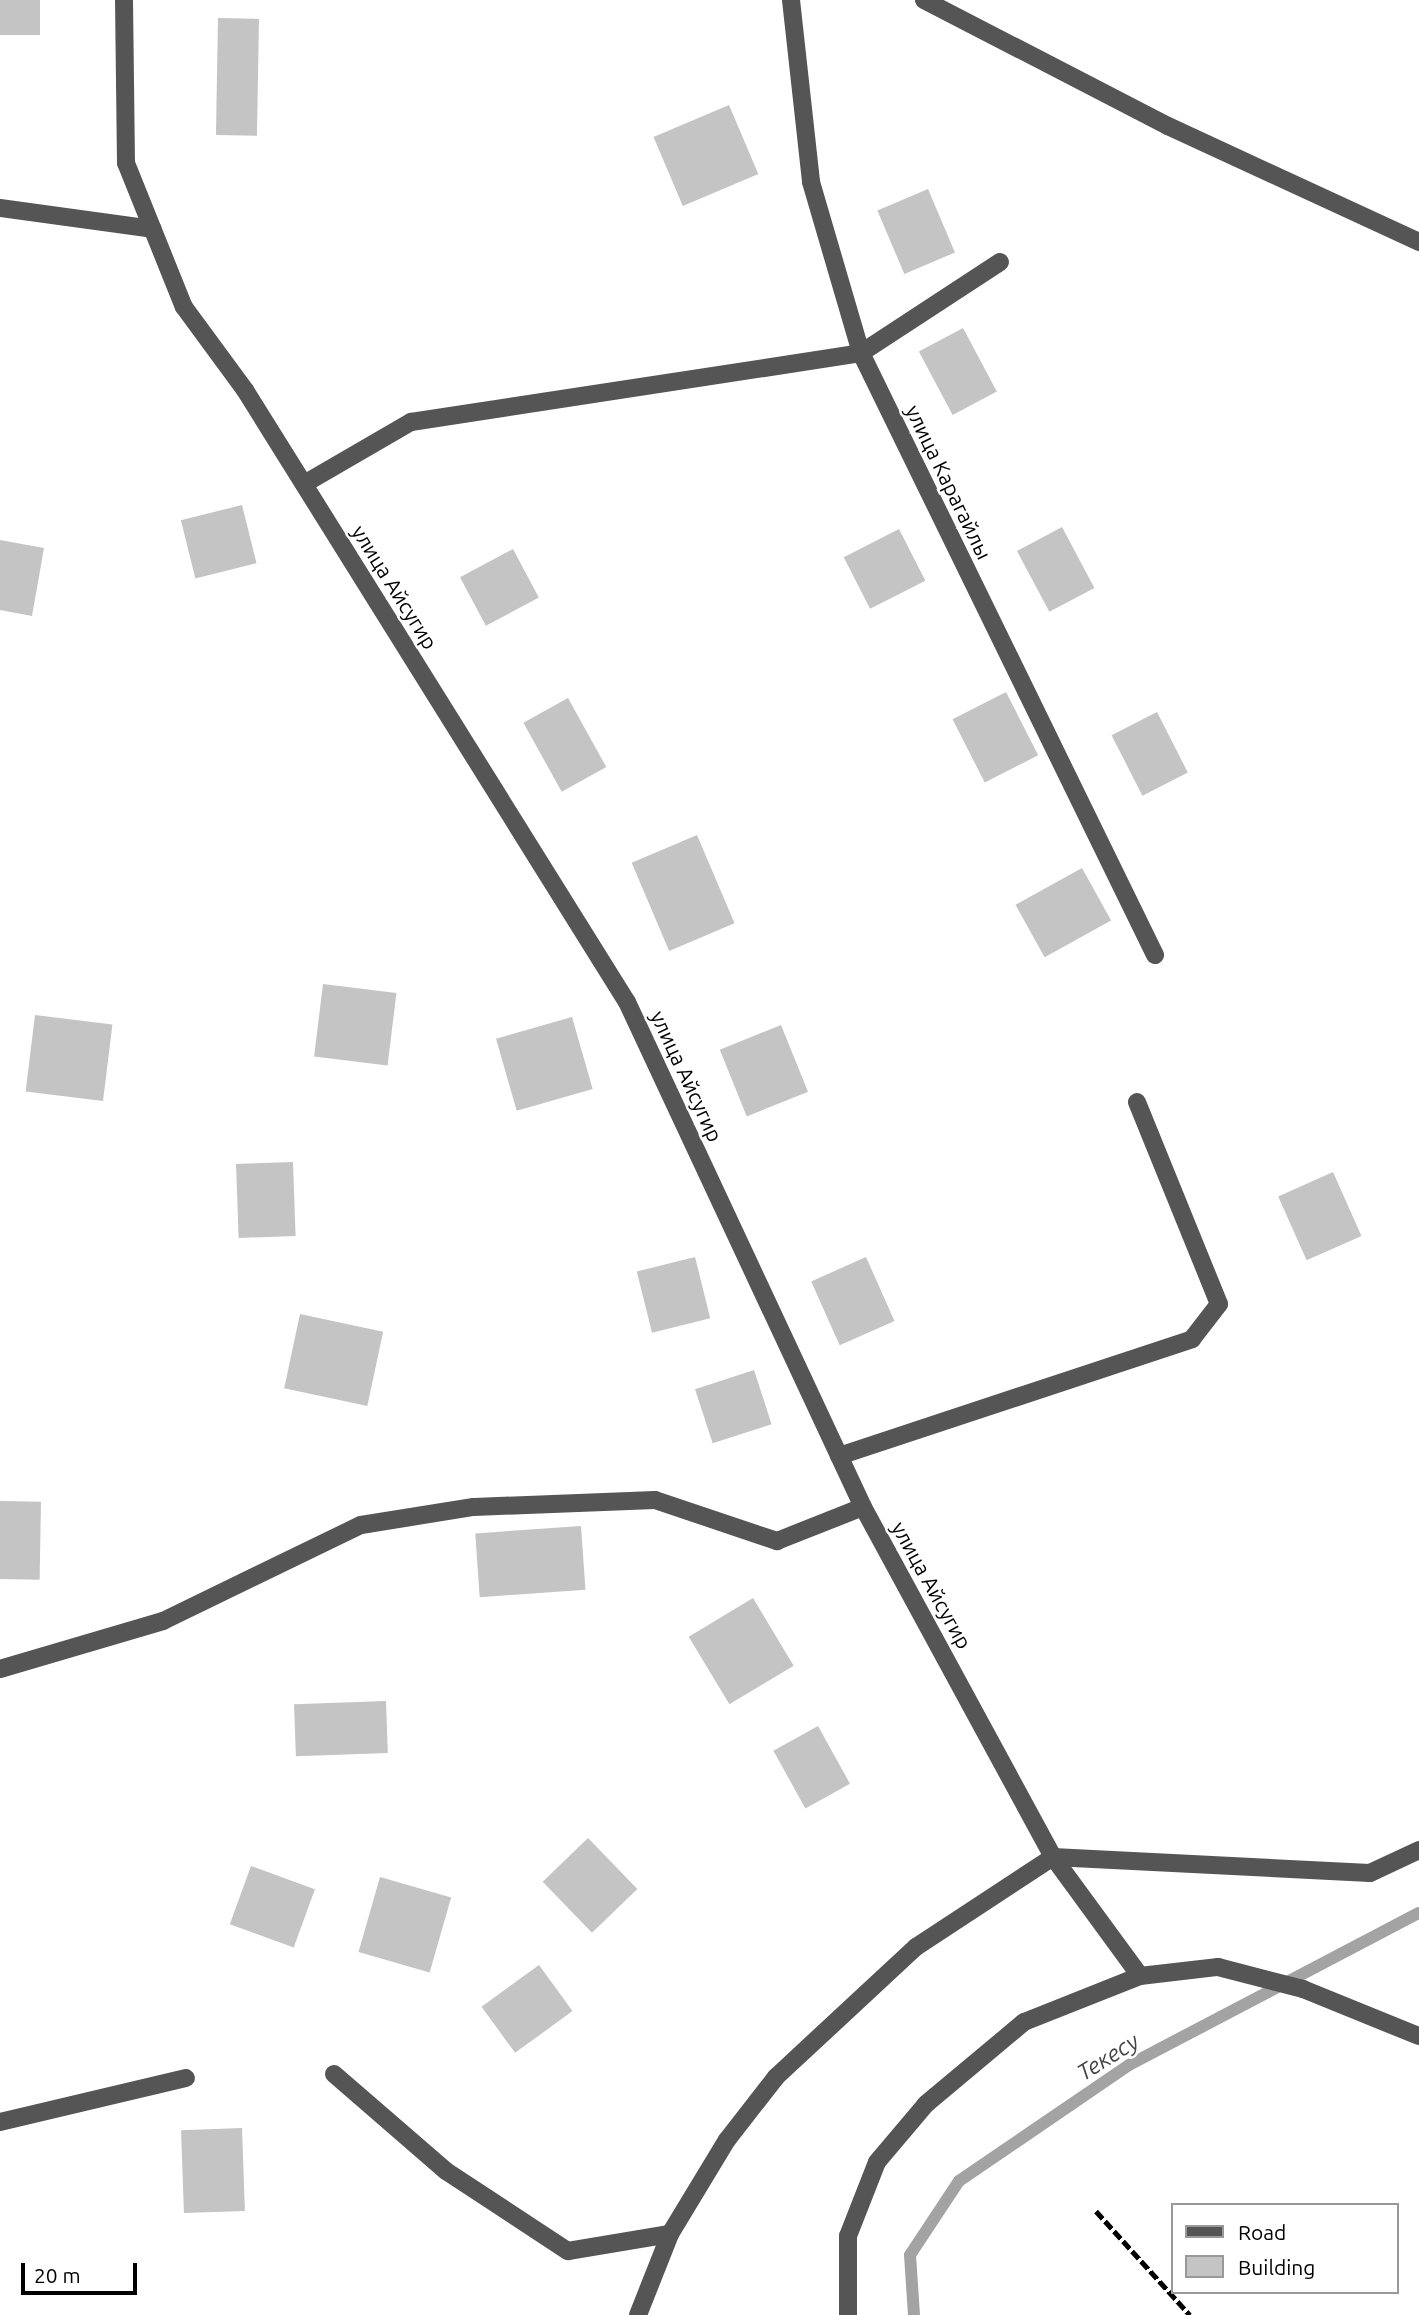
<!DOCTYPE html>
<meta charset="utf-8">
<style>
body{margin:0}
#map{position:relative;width:1419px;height:2315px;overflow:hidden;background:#fff;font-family:Ubuntu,sans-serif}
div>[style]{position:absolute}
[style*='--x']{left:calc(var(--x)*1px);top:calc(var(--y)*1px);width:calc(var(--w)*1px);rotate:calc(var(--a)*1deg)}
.stream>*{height:12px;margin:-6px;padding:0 6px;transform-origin:6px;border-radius:6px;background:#a3a3a3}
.building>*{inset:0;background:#c4c4c4;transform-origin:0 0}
.minor>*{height:18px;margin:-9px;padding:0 9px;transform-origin:9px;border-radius:9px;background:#555}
.rail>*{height:5px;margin-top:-2.5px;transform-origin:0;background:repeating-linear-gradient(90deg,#000 0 10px,transparent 0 13.5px)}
span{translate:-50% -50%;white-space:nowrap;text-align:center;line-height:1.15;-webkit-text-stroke:5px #fff;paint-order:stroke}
.street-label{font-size:21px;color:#000}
.water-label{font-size:23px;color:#444;font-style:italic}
.legend{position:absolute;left:1171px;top:2203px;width:228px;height:91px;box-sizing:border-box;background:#fff;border:2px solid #999;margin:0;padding:9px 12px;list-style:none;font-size:21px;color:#000}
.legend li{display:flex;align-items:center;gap:14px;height:35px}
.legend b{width:35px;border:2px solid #999}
.scale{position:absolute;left:21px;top:2263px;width:116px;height:32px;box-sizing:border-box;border:4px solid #000;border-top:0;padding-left:9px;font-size:21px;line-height:24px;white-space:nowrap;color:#000;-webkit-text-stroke:5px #fff;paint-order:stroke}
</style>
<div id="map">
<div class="stream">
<div style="--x:914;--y:2315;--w:60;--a:-93.8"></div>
<div style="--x:910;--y:2255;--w:89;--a:-56.5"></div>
<div style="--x:959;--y:2181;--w:206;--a:-34.3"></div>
<div style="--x:1129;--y:2065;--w:327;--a:-27.7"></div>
</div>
<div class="building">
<div style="left:0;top:0;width:40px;height:35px"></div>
<div style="left:218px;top:18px;width:41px;height:117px;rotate:1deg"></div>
<div style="left:729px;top:105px;width:75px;height:82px;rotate:67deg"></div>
<div style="left:928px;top:189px;width:69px;height:55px;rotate:67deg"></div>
<div style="left:963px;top:328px;width:72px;height:50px;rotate:62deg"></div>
<div style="left:242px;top:505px;width:60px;height:63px;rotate:76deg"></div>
<div style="left:1062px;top:527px;width:69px;height:51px;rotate:62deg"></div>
<div style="left:899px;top:529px;width:58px;height:62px;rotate:63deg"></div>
<div style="clip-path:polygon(0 540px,44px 548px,32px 616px,0 610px)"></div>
<div style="left:513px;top:549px;width:55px;height:60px;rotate:62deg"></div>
<div style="left:1006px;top:692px;width:71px;height:60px;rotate:63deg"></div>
<div style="left:568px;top:698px;width:79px;height:51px;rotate:61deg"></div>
<div style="left:1157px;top:712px;width:68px;height:51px;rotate:63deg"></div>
<div style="left:697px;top:835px;width:96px;height:71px;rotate:67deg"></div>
<div style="left:1082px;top:868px;width:60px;height:76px;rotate:61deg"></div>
<div style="left:323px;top:984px;width:74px;height:73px;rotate:7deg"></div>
<div style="left:35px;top:1015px;width:78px;height:77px;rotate:7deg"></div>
<div style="left:572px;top:1017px;width:75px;height:79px;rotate:74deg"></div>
<div style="left:781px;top:1025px;width:72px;height:66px;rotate:68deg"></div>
<div style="left:293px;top:1162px;width:74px;height:57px;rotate:88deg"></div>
<div style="left:1333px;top:1172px;width:70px;height:60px;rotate:66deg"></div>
<div style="left:695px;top:1257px;width:63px;height:60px;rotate:76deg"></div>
<div style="left:866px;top:1257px;width:70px;height:60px;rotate:66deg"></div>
<div style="left:300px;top:1314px;width:85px;height:76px;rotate:12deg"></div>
<div style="left:754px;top:1370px;width:57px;height:62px;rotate:72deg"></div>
<div style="left:0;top:1501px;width:41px;height:78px;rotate:1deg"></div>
<div style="left:581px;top:1526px;width:64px;height:106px;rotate:86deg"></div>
<div style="left:753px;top:1598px;width:79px;height:75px;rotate:59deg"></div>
<div style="left:386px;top:1701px;width:52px;height:92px;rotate:88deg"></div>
<div style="left:818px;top:1726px;width:66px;height:51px;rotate:61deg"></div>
<div style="left:588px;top:1838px;width:71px;height:63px;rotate:46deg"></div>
<div style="left:251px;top:1866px;width:68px;height:62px;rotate:20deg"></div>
<div style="left:380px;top:1877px;width:74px;height:78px;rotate:16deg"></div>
<div style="left:539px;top:1965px;width:57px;height:71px;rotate:54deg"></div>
<div style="left:242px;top:2128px;width:83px;height:61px;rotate:88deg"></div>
</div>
<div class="minor">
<div style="--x:124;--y:0;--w:163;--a:89.3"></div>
<div style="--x:126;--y:163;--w:155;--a:68.1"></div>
<div style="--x:184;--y:307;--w:103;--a:53.7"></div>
<div style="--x:245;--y:390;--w:721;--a:58.03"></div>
<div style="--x:627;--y:1002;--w:557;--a:64.95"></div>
<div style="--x:863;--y:1507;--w:398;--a:61.5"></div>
<div style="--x:1053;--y:1857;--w:317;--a:2.9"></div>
<div style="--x:1370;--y:1873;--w:54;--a:-25.1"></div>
<div style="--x:791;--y:0;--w:183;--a:83.7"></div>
<div style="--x:811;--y:182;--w:178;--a:73.7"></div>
<div style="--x:861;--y:353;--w:670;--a:63.97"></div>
<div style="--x:924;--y:0;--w:275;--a:27.3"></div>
<div style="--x:1168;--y:126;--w:277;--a:24.8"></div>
<div style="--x:0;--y:208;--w:154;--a:7.8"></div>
<div style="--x:304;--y:484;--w:124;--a:-30.1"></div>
<div style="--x:411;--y:422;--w:455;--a:-8.7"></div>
<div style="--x:861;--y:353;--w:166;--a:-33.2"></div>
<div style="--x:839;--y:1456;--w:372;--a:-18.3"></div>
<div style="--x:1192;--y:1339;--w:44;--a:-52.4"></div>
<div style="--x:1219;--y:1304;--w:218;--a:-112.1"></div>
<div style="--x:0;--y:1669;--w:170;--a:-16.4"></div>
<div style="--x:163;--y:1621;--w:220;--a:-25.9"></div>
<div style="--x:361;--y:1525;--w:114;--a:-9.1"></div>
<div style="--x:474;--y:1507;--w:181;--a:-2.2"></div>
<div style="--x:655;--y:1500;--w:129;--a:18.6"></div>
<div style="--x:777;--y:1541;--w:92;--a:-21.6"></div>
<div style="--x:334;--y:2074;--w:148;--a:40.9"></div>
<div style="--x:446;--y:2171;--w:146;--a:33.3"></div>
<div style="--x:568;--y:2251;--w:103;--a:-9.5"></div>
<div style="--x:670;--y:2234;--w:110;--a:-58.8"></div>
<div style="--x:727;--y:2140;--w:80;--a:-52.1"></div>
<div style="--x:776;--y:2077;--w:191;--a:-42.9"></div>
<div style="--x:916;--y:1947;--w:164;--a:-33.3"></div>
<div style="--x:1053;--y:1857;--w:147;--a:53.8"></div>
<div style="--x:0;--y:2122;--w:191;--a:-13.3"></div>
<div style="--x:638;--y:2315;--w:87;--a:-68.4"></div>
<div style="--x:848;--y:2315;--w:79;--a:-90"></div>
<div style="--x:848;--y:2236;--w:79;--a:-68.6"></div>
<div style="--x:877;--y:2162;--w:76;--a:-49.8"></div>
<div style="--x:926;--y:2104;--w:128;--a:-39.9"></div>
<div style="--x:1024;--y:2022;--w:125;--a:-21.6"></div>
<div style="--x:1140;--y:1976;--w:79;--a:-6.6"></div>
<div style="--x:1218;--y:1967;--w:88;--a:14.5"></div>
<div style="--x:1303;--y:1989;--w:125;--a:22.1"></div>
</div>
<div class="rail">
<div style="--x:1096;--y:2211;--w:140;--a:47.9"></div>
</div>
<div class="street-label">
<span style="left:949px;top:482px;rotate:64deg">улица Карагайлы</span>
<span style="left:395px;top:587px;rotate:58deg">улица Айсугир</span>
<span style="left:687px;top:1076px;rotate:65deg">улица Айсугир</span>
<span style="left:932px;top:1585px;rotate:61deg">улица Айсугир</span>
</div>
<div class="water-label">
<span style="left:1108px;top:2057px;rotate:-32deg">Текесу</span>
</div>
<ul class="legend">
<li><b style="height:9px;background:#555"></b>Road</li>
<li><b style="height:19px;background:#c4c4c4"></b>Building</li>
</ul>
<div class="scale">20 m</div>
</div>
